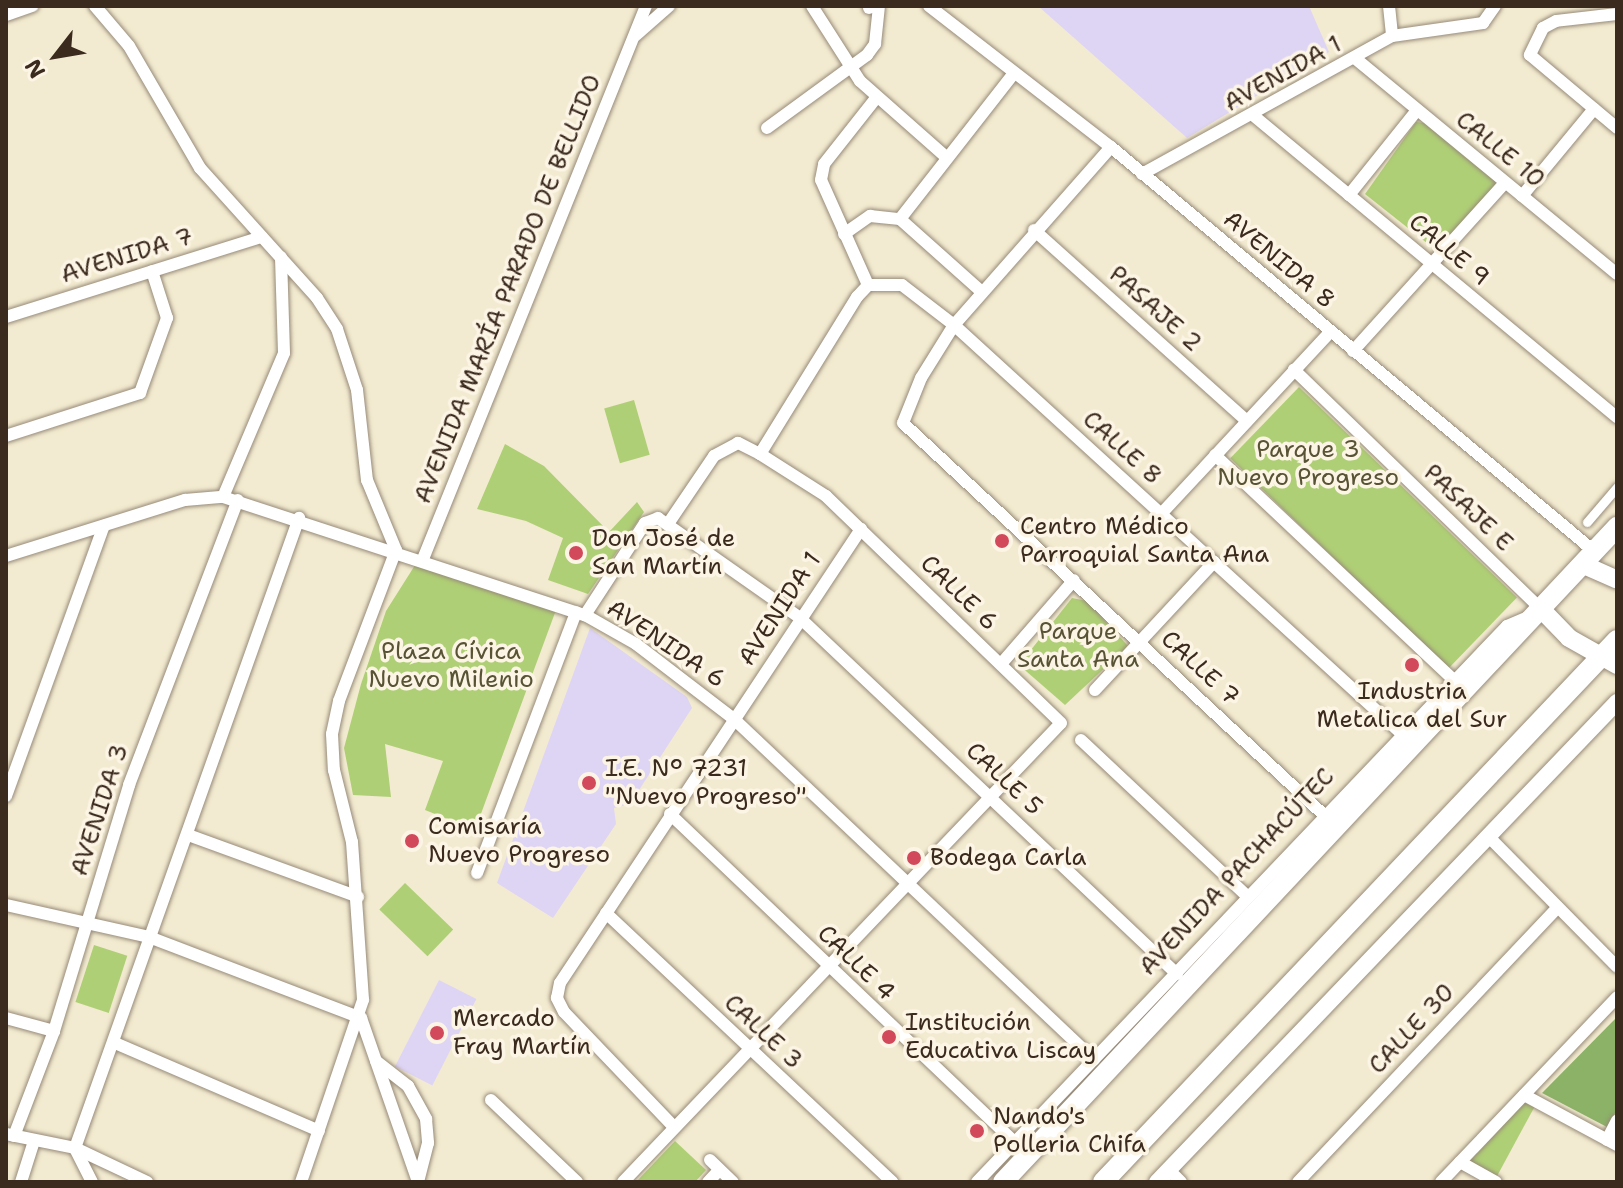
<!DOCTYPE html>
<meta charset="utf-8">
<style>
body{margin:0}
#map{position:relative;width:1623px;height:1188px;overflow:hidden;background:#f3ebd1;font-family:"Shantell Sans",sans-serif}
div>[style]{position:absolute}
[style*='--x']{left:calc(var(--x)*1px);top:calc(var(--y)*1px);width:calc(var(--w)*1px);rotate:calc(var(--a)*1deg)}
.built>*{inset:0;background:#ded5f5;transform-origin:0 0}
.green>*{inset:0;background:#afcf76;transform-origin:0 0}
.forest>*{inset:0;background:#8bb267}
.roads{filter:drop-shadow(0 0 2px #978a78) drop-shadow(0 0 2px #978a78)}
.pedestrian>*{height:9px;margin:-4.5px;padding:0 4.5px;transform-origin:4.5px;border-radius:4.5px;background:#fff}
.minor>*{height:12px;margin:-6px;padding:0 6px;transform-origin:6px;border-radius:6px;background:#fff}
.tertiary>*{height:16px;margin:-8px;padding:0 8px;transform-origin:8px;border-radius:8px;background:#fff}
.secondary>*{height:18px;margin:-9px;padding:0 9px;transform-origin:9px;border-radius:9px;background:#fff}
.primary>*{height:20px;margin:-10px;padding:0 10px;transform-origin:10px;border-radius:10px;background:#fff}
.dots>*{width:22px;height:22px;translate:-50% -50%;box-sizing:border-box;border:4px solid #fcf5e5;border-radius:50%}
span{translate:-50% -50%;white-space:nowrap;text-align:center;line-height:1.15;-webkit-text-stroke:7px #fcf5e5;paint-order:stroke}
.street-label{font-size:24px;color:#3b2a1e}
.park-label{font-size:24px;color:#585334}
.poi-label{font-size:24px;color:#3b2a1e}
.left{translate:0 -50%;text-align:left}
.frame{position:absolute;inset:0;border:8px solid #3b2a1e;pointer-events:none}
.north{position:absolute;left:16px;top:16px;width:80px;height:80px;-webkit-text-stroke:6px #fcf5e5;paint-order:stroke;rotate:239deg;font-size:22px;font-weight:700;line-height:32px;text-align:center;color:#3b2a1e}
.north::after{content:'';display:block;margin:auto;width:28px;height:36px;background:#3b2a1e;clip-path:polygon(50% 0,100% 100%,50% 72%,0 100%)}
</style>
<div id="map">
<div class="built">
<div style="clip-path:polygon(1038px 6px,1309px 6px,1329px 52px,1187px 138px)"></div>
<div style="clip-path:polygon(590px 628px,687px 697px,692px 708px,630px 804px,614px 808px,616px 824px,553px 918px,497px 883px)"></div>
<div style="left:439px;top:980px;width:42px;height:97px;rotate:27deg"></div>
</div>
<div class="green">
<div style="clip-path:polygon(1416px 122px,1426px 123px,1494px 179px,1496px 186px,1437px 251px,1365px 194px)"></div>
<div style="left:1299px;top:387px;width:303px;height:99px;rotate:44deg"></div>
<div style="left:634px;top:400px;width:57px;height:31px;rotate:74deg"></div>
<div style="clip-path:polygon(505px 444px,544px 466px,609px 532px,637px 502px,644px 512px,588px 594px,548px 580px,563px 538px,526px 521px,477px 509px)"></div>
<div style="clip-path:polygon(417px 562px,556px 610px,475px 830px,425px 810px,443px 761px,385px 744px,391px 797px,353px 795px,344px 748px,361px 684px,386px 611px)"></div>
<div style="clip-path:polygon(1072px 598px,1087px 601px,1128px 646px,1065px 705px,1019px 665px)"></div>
<div style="left:405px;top:883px;width:67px;height:37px;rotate:44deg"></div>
<div style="left:94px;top:945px;width:35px;height:60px;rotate:18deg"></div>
<div style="clip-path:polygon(1527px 1100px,1535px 1106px,1496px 1178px,1469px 1162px)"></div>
<div style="clip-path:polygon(675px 1141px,706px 1170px,695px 1182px,636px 1182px)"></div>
</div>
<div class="forest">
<div style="clip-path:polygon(1617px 1017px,1617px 1110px,1607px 1127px,1542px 1093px)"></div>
</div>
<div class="roads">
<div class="pedestrian">
<div style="--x:1587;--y:522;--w:46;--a:-49.4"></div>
</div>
<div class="minor">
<div style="--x:95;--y:6;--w:52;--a:49.6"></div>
<div style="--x:129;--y:46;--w:141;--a:59.8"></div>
<div style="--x:200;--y:168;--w:175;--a:48"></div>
<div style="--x:317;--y:298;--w:37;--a:57"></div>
<div style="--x:337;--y:329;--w:64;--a:71.8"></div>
<div style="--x:357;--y:390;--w:91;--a:83.7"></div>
<div style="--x:367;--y:480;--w:76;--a:67.5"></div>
<div style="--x:396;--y:550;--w:161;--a:110.7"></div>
<div style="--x:339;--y:701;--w:34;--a:102"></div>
<div style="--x:332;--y:734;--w:36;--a:87"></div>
<div style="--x:334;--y:770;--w:74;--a:76"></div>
<div style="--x:352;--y:842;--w:158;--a:86"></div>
<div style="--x:363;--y:1000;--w:192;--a:108.8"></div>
<div style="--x:812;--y:6;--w:89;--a:57.4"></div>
<div style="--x:860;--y:81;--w:116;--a:41.5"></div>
<div style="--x:929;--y:6;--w:230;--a:37.8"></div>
<div style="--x:1111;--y:147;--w:631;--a:39.92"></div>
<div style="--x:1389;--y:6;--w:30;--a:84"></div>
<div style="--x:869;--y:8;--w:2;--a:-90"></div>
<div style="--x:1617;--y:14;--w:61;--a:173.5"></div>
<div style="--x:1556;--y:21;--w:15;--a:152"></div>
<div style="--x:1543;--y:28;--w:30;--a:116"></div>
<div style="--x:1530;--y:55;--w:114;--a:40"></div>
<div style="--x:6;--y:15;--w:28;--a:-19"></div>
<div style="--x:636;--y:35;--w:44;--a:-41.3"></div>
<div style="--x:1356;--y:59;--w:338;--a:39.5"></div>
<div style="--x:1254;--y:116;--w:472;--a:39.7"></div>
<div style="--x:767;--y:128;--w:124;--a:-36.1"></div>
<div style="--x:867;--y:55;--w:14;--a:-54"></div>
<div style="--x:875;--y:44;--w:36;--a:-84"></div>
<div style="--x:1111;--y:147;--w:237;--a:131.4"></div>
<div style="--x:954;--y:325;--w:62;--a:121.9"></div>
<div style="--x:921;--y:378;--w:48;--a:111.8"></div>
<div style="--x:903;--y:423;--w:577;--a:42.96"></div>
<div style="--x:1142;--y:174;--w:286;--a:-28.9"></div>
<div style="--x:1392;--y:36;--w:92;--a:-8.1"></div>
<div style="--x:1483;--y:23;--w:21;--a:-55"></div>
<div style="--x:1349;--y:195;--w:109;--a:-51.3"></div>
<div style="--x:1522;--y:196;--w:113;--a:-50.4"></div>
<div style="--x:900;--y:219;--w:185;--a:-52"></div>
<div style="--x:1034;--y:230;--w:286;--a:41.9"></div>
<div style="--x:844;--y:234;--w:32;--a:-35"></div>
<div style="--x:870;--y:216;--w:30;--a:6"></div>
<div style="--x:900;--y:219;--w:110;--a:41.7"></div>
<div style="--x:868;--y:285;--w:115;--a:-114.1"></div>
<div style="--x:821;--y:180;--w:16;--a:-79"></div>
<div style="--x:824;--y:164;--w:85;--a:-51.7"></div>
<div style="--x:6;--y:317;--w:268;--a:-17.4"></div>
<div style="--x:1353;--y:351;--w:227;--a:-47.9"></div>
<div style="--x:6;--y:436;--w:141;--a:-17.8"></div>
<div style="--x:140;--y:393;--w:80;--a:-70.2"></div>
<div style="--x:167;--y:318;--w:49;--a:-107.7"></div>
<div style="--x:760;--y:454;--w:185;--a:-58.3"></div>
<div style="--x:857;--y:297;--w:16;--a:-47"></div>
<div style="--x:868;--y:285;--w:34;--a:0"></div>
<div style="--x:902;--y:285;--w:66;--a:37.6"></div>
<div style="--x:954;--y:325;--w:607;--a:42.39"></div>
<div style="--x:1215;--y:455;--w:328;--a:43.3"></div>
<div style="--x:223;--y:497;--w:156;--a:-67"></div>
<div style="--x:284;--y:353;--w:96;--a:-91.8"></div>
<div style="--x:1161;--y:514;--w:248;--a:-47.1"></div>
<div style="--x:6;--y:556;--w:188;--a:-17.4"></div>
<div style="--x:185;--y:500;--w:38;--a:-5"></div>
<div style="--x:223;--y:497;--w:381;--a:18.1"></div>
<div style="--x:585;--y:615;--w:59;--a:29.6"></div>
<div style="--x:636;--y:644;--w:125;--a:37.5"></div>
<div style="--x:735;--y:720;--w:494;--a:43.4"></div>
<div style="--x:423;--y:559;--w:596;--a:-68.04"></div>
<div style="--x:585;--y:615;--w:110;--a:-56.9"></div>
<div style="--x:645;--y:523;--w:14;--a:-21"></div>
<div style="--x:658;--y:518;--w:172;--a:35.1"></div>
<div style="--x:799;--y:617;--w:520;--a:43.36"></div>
<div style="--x:1001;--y:664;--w:111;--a:-49"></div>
<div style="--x:1095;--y:690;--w:175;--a:-47.1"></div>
<div style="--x:1081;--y:740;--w:229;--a:43.2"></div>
<div style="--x:6;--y:796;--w:287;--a:-70.1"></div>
<div style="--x:670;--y:814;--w:475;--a:43.6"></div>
<div style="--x:188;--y:835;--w:181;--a:20"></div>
<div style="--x:1489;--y:837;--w:182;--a:45.4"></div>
<div style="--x:477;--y:873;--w:279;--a:-69.2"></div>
<div style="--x:6;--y:905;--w:147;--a:12.6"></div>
<div style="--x:149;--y:937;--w:227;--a:20.9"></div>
<div style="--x:361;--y:1018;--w:174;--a:70.8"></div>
<div style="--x:606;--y:913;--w:393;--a:43.2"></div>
<div style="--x:6;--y:1018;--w:50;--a:15.2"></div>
<div style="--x:115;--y:1043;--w:222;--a:23.3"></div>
<div style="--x:376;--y:1061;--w:41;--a:38"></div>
<div style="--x:408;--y:1086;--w:38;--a:61"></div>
<div style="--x:426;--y:1119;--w:24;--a:85"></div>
<div style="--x:428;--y:1143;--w:40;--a:104.4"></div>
<div style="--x:1524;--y:1095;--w:106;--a:28.3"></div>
<div style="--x:491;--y:1100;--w:119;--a:43.6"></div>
<div style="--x:674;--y:1127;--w:159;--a:-133.7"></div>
<div style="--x:564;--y:1012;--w:16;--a:-117"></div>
<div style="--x:557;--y:998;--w:15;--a:-79"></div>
<div style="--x:560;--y:983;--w:545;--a:-56.46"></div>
<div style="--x:6;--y:1134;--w:70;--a:11.5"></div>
<div style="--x:75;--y:1148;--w:80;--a:25.3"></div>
<div style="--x:14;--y:1136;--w:112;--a:-69.1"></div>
<div style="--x:54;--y:1031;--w:257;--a:-73"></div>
<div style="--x:129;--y:785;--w:305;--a:-69.1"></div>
<div style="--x:1607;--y:1140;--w:22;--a:-63"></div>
<div style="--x:710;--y:1160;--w:32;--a:44"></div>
<div style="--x:1460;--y:1162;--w:41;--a:29.1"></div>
<div style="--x:1169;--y:1170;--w:17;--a:45"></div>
<div style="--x:21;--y:1182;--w:43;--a:-72.4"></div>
<div style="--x:92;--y:1182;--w:38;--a:-117"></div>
<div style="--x:75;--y:1148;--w:669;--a:-70.43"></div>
<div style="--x:623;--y:1182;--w:634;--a:-46.34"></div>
<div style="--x:1061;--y:723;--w:327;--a:-136"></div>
<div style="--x:826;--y:496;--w:78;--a:-147.5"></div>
<div style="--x:760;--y:454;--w:25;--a:-153"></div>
<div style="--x:738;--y:443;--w:27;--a:152"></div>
<div style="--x:714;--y:456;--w:82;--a:124.1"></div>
<div style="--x:708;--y:1182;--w:16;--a:-47"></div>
<div style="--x:977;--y:1182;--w:768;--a:-46.37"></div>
<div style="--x:1507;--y:626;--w:39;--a:-23"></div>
<div style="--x:1543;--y:611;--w:347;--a:-135.9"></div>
<div style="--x:1298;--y:1182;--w:378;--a:-46.6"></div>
<div style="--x:1441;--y:1182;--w:255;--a:-46.4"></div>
</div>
<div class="tertiary">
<div style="--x:1157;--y:1182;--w:665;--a:-46.22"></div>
</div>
<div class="secondary">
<div style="--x:1584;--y:565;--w:36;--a:24"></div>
<div style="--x:1543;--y:611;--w:37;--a:46"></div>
<div style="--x:1569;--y:638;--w:55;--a:29.4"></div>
</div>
<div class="primary">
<div style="--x:1003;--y:1182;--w:898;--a:-46.85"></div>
<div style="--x:1103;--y:1182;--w:747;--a:-46.52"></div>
</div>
</div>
<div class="dots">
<div style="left:1002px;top:541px;background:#d1495b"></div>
<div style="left:576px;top:553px;background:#d1495b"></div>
<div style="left:1412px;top:665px;background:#d1495b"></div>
<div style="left:589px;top:783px;background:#d1495b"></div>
<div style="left:412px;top:841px;background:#d1495b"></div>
<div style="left:914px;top:858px;background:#d1495b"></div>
<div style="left:437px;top:1033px;background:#d1495b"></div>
<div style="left:889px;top:1037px;background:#d1495b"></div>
<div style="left:977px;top:1131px;background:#d1495b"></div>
</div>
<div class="street-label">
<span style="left:1283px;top:74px;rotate:-29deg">AVENIDA 1</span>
<span style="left:1500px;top:150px;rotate:39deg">CALLE 10</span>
<span style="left:1449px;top:250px;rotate:40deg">CALLE 9</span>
<span style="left:127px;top:256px;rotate:-17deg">AVENIDA 7</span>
<span style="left:1279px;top:260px;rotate:40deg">AVENIDA 8</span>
<span style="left:508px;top:289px;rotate:-68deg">AVENIDA MARÍA PARADO DE BELLIDO</span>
<span style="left:1155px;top:309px;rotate:42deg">PASAJE 2</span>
<span style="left:1122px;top:448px;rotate:42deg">CALLE 8</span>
<span style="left:1468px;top:508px;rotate:44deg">PASAJE E</span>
<span style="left:959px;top:593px;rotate:44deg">CALLE 6</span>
<span style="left:780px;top:609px;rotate:-57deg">AVENIDA 1</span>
<span style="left:666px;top:644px;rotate:34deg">AVENIDA 6</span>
<span style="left:1200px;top:668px;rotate:43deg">CALLE 7</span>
<span style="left:1004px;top:779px;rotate:43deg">CALLE 5</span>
<span style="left:100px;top:810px;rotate:-72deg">AVENIDA 3</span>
<span style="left:1237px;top:872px;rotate:-47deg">AVENIDA PACHACÚTEC</span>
<span style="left:856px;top:963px;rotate:44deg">CALLE 4</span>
<span style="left:1412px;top:1029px;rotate:-47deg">CALLE 30</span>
<span style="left:763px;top:1032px;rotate:43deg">CALLE 3</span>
</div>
<div class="park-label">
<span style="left:1308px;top:464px">Parque 3<br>Nuevo Progreso</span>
<span style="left:1078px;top:646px">Parque<br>Santa Ana</span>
<span style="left:451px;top:666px">Plaza Cívica<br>Nuevo Milenio</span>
</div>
<div class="poi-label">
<span class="left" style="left:1020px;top:541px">Centro Médico<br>Parroquial Santa Ana</span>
<span class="left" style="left:592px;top:553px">Don José de<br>San Martín</span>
<span style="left:1412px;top:706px">Industria<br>Metalica del Sur</span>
<span class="left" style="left:605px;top:783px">I.E. N° 7231<br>"Nuevo Progreso"</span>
<span class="left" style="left:428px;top:841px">Comisaría<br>Nuevo Progreso</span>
<span class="left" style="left:930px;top:858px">Bodega Carla</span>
<span class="left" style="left:453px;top:1033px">Mercado<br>Fray Martín</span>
<span class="left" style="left:905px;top:1037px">Institución<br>Educativa Liscay</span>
<span class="left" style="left:993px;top:1131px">Nando's<br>Polleria Chifa</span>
</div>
<div class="frame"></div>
<div class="north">N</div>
</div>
